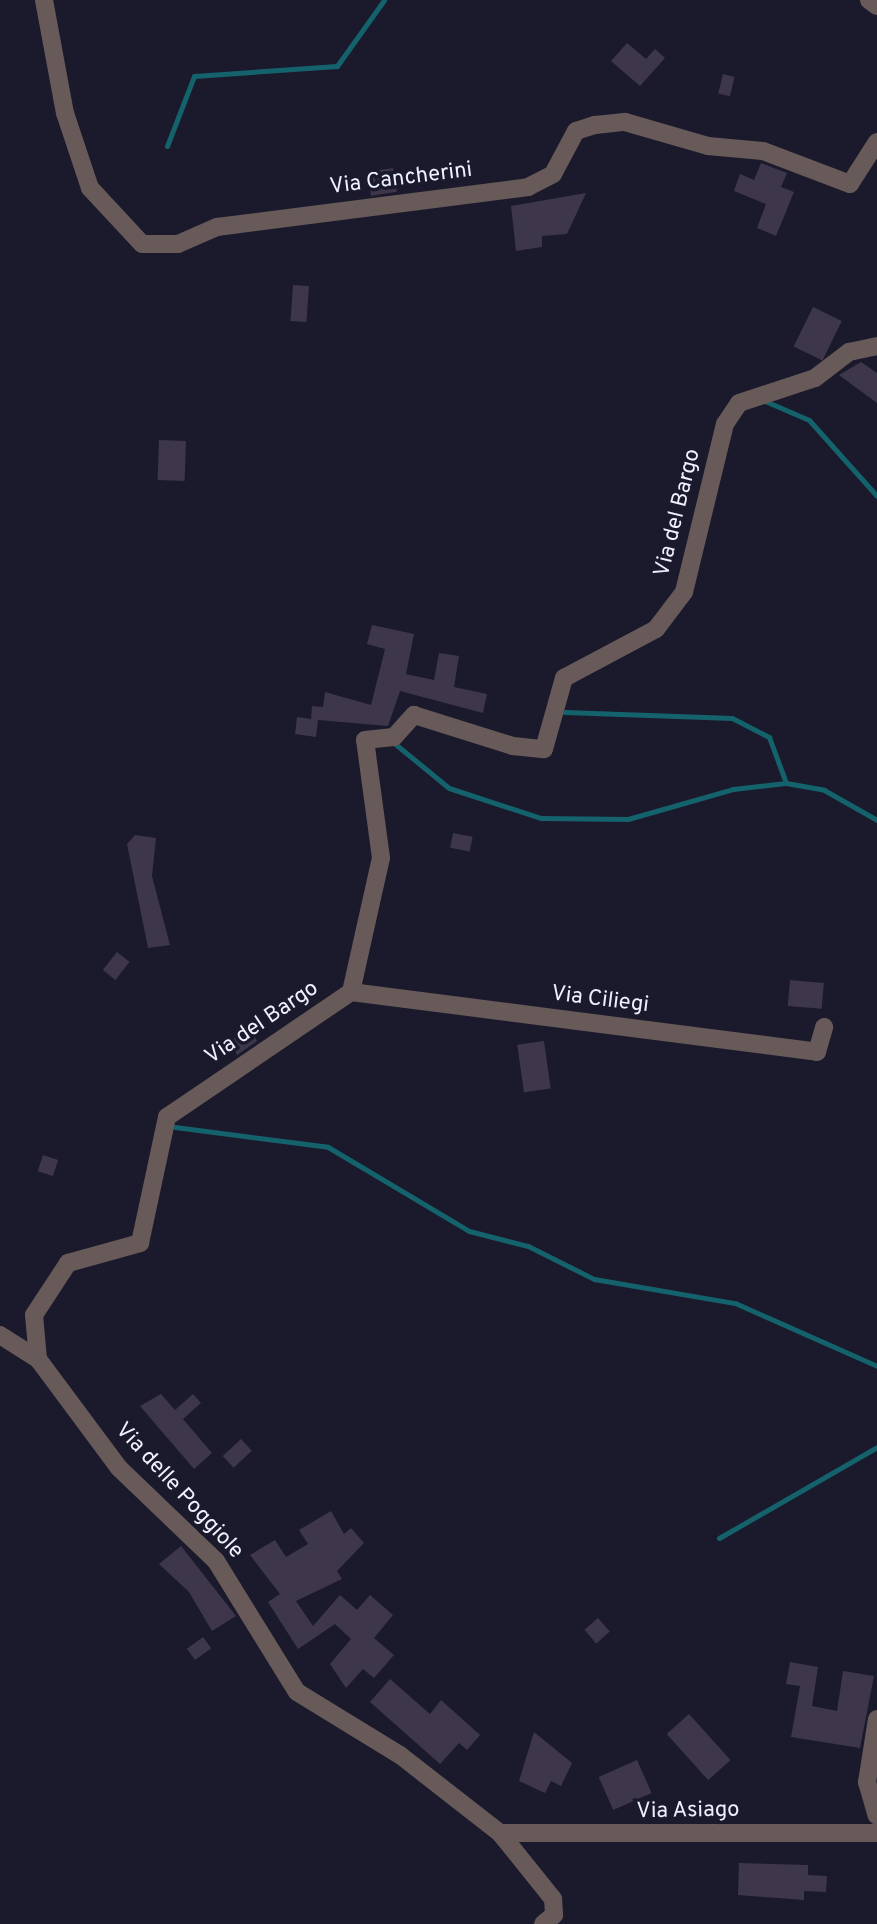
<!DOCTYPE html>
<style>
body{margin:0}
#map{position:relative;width:877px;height:1924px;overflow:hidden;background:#1a1a2c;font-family:Overpass,sans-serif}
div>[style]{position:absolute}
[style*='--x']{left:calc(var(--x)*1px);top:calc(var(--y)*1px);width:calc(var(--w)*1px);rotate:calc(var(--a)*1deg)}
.stream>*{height:5px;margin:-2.5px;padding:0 2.5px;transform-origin:2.5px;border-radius:2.5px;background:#14626b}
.building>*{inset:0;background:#3e374b;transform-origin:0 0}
.minor>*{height:18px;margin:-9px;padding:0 9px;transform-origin:9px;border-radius:9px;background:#675a59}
span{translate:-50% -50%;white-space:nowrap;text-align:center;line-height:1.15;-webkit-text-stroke:7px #1a1a2c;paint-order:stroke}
.street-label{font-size:22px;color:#f0f1fe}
</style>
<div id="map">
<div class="stream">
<div style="--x:167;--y:146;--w:75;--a:-68.9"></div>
<div style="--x:194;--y:76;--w:143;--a:-4"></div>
<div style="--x:337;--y:66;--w:81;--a:-54.5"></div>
<div style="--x:765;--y:401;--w:48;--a:23.4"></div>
<div style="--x:809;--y:420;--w:102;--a:48.2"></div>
<div style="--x:565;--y:712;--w:167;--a:2.1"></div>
<div style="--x:732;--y:718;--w:42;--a:27.2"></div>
<div style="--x:769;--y:737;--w:49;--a:69.7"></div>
<div style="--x:394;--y:743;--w:71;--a:39.3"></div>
<div style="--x:449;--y:788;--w:97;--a:18.1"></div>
<div style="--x:541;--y:818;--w:87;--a:0.7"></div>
<div style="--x:628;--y:819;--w:109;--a:-15.9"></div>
<div style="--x:733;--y:789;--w:53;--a:-6.5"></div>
<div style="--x:786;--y:783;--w:39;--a:10"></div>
<div style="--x:824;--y:790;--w:61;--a:29.5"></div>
<div style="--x:175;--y:1127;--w:154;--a:7.4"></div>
<div style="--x:328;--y:1147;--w:164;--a:30.8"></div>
<div style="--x:469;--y:1231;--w:61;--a:14.3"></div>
<div style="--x:528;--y:1246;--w:74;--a:26.6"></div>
<div style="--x:594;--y:1279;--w:143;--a:9.7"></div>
<div style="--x:735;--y:1303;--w:155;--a:23.9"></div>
<div style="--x:719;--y:1538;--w:182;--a:-29.9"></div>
</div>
<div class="building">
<div style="clip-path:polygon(627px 43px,646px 59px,655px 49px,665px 58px,640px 86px,611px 61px)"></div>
<div style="left:723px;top:74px;width:12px;height:20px;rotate:14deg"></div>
<div style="clip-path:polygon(761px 163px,787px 173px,781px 187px,794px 192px,776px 236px,757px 228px,766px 204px,734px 191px,740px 174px,754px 180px)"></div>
<div style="left:393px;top:168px;width:24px;height:26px;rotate:81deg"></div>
<div style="clip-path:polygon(586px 193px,567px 234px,542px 236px,542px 247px,516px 251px,511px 206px)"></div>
<div style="left:293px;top:285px;width:16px;height:36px;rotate:4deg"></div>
<div style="left:813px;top:307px;width:32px;height:44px;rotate:26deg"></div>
<div style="clip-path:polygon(861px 362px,877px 373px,877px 403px,839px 375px)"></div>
<div style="left:159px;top:440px;width:27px;height:40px;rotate:2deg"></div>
<div style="clip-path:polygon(372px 625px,414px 634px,406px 674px,434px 680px,439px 653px,459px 656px,454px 687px,487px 694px,483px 713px,400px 691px,388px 726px,318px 720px,316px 737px,295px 734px,297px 717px,311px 719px,312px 706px,323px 707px,325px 692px,371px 705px,385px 649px,367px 644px)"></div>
<div style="left:453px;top:833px;width:20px;height:15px;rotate:11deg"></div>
<div style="clip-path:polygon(135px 835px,156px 838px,152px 876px,170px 945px,148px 948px,127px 844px)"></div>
<div style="left:117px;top:952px;width:16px;height:23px;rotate:38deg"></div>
<div style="left:790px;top:980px;width:34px;height:26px;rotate:5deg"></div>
<div style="clip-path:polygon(251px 1029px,257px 1041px,237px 1055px,230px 1040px)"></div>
<div style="left:544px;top:1041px;width:48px;height:27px;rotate:82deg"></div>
<div style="left:43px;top:1155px;width:16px;height:17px;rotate:18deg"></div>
<div style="clip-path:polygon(161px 1394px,175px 1410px,193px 1394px,201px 1403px,183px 1419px,212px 1453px,194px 1469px,140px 1406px)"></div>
<div style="left:241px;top:1439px;width:16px;height:25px;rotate:47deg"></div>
<div style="clip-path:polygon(331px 1511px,344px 1534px,351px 1528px,364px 1543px,337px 1571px,342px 1579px,296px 1601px,313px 1626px,340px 1595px,357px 1610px,370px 1595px,393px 1615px,374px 1638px,394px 1655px,374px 1678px,363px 1669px,346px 1688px,330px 1664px,351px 1639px,335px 1624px,298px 1649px,268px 1602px,280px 1594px,250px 1555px,275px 1540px,286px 1557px,308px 1544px,299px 1530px)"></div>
<div style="clip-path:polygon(181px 1546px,236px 1616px,212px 1631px,189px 1592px,159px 1564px)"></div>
<div style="left:598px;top:1618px;width:18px;height:18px;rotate:49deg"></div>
<div style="left:203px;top:1637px;width:14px;height:20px;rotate:54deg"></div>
<div style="clip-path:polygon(790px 1662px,818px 1667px,812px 1706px,837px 1711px,843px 1671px,874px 1676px,860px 1748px,791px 1737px,800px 1686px,786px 1684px)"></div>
<div style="clip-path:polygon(390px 1679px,430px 1714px,441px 1700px,480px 1735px,467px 1750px,459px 1743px,440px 1764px,370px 1702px)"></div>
<div style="left:689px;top:1714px;width:62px;height:30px;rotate:48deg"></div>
<div style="clip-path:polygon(534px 1732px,572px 1763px,561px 1786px,551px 1781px,545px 1793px,519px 1781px)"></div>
<div style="left:637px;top:1760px;width:36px;height:42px;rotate:66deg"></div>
<div style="clip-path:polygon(739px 1863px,808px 1865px,808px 1875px,827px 1876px,826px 1892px,804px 1891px,804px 1900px,738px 1895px)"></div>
</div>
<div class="minor">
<div style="--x:44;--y:0;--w:115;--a:79.5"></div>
<div style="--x:65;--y:113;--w:79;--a:71.6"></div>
<div style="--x:90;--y:188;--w:76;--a:47.1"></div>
<div style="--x:142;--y:244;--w:36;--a:0"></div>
<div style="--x:178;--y:244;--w:43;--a:-23.6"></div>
<div style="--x:217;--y:227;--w:314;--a:-7.3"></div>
<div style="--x:528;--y:187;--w:28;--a:-27"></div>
<div style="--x:553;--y:174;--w:49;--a:-61.9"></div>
<div style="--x:576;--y:131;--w:20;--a:-18"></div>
<div style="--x:595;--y:125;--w:30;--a:-6"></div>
<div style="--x:625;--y:122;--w:86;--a:16.1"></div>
<div style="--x:708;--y:146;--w:55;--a:5.2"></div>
<div style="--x:763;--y:151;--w:93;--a:20.8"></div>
<div style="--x:850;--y:184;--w:50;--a:-57.3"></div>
<div style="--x:869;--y:0;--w:10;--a:37"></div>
<div style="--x:351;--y:992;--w:470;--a:7.3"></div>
<div style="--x:817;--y:1052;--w:26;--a:-74"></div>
<div style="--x:0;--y:1335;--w:45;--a:32.3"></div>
<div style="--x:38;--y:1359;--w:136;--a:53.4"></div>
<div style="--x:119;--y:1468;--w:134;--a:43.8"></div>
<div style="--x:216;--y:1561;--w:154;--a:58.3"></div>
<div style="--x:297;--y:1692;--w:121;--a:31.5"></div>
<div style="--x:400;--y:1755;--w:127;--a:38"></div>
<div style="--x:500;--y:1833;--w:85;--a:51.2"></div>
<div style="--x:553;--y:1899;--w:16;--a:86"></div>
<div style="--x:554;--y:1915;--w:14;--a:141"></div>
<div style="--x:38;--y:1359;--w:44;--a:-95.2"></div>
<div style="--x:34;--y:1315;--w:62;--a:-56.8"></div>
<div style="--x:68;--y:1263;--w:75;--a:-15.5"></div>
<div style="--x:140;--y:1243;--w:129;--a:-77.9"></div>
<div style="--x:167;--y:1117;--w:222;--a:-34.2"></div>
<div style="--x:351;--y:992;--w:137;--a:-77.4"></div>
<div style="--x:381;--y:858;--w:119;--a:-97.7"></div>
<div style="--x:365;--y:740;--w:29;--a:-6"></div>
<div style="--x:394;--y:737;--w:30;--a:-48"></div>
<div style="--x:414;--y:715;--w:104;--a:17.4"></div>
<div style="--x:513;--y:746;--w:31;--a:6"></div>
<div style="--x:544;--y:749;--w:74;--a:-74.3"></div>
<div style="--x:564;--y:678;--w:104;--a:-28"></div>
<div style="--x:656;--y:629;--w:46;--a:-52.9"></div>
<div style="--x:684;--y:592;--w:173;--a:-76.3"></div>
<div style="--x:725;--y:424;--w:25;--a:-56"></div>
<div style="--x:739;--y:403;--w:80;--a:-18.2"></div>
<div style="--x:815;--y:378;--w:43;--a:-37.4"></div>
<div style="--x:849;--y:352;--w:29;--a:-12"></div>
<div style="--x:877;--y:1719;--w:64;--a:99"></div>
<div style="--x:867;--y:1782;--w:35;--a:74"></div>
<div style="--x:500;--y:1833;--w:377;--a:0"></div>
</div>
<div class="street-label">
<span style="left:401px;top:179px;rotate:-7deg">Via Cancherini</span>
<span style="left:678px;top:513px;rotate:-76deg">Via del Bargo</span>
<span style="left:600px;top:1000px;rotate:7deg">Via Ciliegi</span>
<span style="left:262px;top:1023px;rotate:-34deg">Via del Bargo</span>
<span style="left:179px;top:1491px;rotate:47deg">Via delle Poggiole</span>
<span style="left:688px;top:1811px;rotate:-1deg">Via Asiago</span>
</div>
</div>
